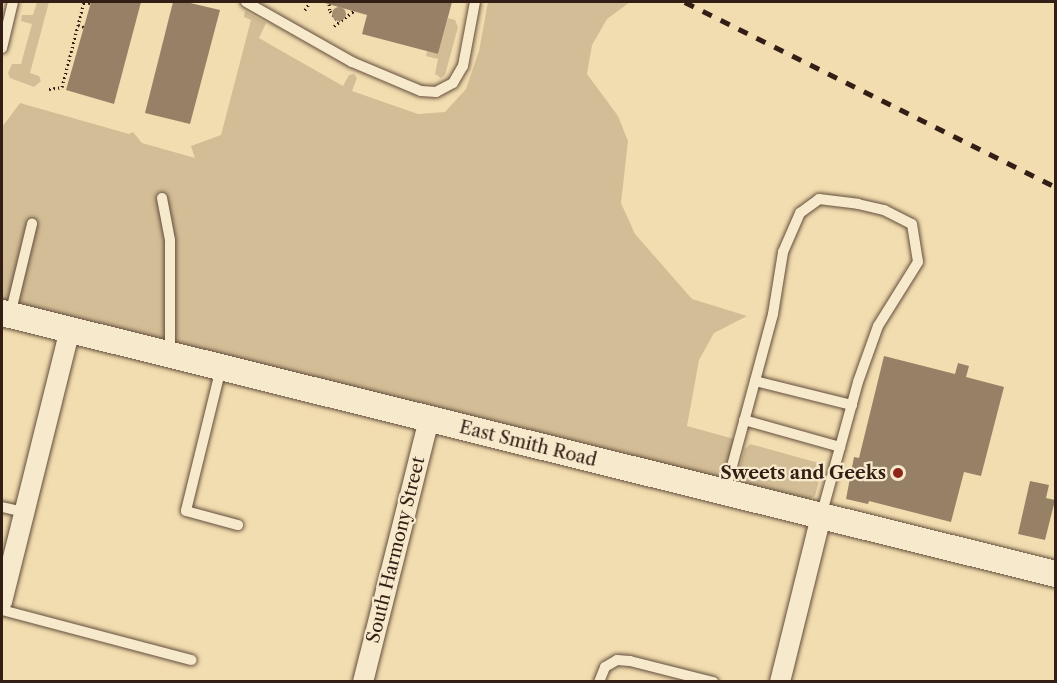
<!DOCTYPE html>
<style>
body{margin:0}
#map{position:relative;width:1057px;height:683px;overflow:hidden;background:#f2ddb0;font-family:"Libre Caslon Text",serif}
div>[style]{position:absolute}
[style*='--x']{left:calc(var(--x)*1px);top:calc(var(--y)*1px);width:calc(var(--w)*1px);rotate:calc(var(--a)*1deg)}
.green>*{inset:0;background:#d2bd96}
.building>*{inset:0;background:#968166}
.path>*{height:3px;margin-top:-1.5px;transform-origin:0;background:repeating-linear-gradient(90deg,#331e15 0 1.5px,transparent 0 4.5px)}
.roads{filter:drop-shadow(0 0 2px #634e3c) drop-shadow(0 0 2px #634e3c)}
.service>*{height:10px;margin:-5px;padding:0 5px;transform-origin:5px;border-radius:5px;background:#f7e9cc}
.minor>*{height:20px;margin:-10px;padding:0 10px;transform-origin:10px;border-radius:10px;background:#f7e9cc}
.tertiary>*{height:26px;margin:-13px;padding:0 13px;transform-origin:13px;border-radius:13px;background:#f7e9cc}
.rail>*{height:4.5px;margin-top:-2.25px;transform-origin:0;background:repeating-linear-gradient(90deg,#331e15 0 10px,transparent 0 20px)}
.trees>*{width:14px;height:14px;margin:-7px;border-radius:50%;background:#a38e70}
.dots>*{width:16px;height:16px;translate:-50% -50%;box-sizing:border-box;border:3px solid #f7e9cc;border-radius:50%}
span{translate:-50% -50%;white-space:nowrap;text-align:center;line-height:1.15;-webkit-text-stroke:4.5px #f7e9cc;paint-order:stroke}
.street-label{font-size:18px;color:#331e15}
.poi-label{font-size:18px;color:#331e15;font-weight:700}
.right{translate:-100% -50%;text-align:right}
.frame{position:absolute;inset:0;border:3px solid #331e15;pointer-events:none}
</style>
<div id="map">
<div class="green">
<div style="clip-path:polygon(37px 2px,49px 2px,30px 73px,39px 76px,41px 81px,34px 87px,10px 78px,8px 73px,12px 64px,21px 64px,32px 24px,21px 21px,22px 15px,33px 15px)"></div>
<div style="clip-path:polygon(488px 2px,630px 2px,607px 19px,592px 45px,587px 74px,618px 116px,628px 141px,621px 203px,635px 234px,692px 299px,747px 316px,714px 333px,699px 360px,687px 426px,734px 439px,726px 470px,716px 480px,2px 304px,2px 127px,20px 103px,129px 134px,133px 132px,142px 143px,195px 158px,191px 146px,221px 135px,251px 20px,244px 17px,245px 11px,266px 23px,259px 38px,278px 49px,343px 86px,349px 75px,354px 74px,357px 78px,352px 91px,418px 114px,445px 112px,466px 89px,479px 51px)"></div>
<div style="clip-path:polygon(448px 18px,455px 20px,458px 27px,445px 75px,441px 78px,435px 74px,438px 59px,426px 56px,427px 51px,438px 54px)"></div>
<div style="clip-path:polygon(750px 444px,819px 463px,822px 469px,815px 496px,805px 501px,741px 486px,737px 476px,745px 449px)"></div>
</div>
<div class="building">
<div style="clip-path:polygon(91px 2px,141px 2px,114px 104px,66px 90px)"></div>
<div style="clip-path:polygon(173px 2px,186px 2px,220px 10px,190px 124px,145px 113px)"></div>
<div style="clip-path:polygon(321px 2px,452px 2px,438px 54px,362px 34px,367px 15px)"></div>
<div style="clip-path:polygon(884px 356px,955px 374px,958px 363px,969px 366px,966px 377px,1004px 387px,981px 476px,964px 472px,951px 522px,869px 501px,868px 504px,846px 499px,854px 457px,859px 458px)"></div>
<div style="clip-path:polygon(1030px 481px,1049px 485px,1046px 498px,1055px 500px,1045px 540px,1018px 534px)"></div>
</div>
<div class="path">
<div style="--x:329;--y:4;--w:7;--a:82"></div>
<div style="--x:330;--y:11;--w:14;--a:51"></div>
<div style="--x:305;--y:10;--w:9;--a:-58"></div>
<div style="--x:78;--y:25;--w:6;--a:18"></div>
<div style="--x:334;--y:26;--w:25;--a:-37"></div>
<div style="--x:49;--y:89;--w:13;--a:-9"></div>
<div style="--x:62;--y:87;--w:88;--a:-75.5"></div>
<div style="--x:84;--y:2;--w:7;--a:8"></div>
</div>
<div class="roads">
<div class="service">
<div style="--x:246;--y:2;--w:122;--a:29.5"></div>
<div style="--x:352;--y:62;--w:75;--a:22.8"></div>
<div style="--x:421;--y:91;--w:15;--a:4"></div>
<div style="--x:436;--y:92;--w:19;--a:-28"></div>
<div style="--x:453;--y:83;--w:20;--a:-60"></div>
<div style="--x:463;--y:66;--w:65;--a:-79.4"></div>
<div style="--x:2;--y:48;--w:47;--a:-76.6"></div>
<div style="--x:162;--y:198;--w:43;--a:79.2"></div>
<div style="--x:170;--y:240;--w:115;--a:90"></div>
<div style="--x:10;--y:315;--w:94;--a:-76.4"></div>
<div style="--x:221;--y:368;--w:147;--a:103.8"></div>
<div style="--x:186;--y:511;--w:54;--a:15.1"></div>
<div style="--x:755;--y:381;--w:100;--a:13.9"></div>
<div style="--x:744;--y:420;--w:100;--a:15.7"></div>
<div style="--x:725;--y:492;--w:184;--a:-74.9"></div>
<div style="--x:773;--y:314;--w:63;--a:-80.8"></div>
<div style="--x:783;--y:252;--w:43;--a:-66.4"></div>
<div style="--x:800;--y:213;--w:24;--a:-36"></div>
<div style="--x:819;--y:199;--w:39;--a:7"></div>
<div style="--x:858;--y:204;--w:27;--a:13"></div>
<div style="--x:884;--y:210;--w:31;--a:27"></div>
<div style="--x:912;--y:224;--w:38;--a:81"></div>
<div style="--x:918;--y:262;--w:75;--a:122"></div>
<div style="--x:878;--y:326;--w:59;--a:109.7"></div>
<div style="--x:858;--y:382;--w:139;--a:105.4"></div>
<div style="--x:2;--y:507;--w:23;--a:13"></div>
<div style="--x:2;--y:610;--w:196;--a:14.8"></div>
<div style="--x:599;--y:682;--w:16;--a:-68"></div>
<div style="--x:605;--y:667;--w:14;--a:-30"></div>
<div style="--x:617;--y:660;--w:13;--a:4"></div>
<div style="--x:630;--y:661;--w:86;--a:14.2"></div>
</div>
<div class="minor">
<div style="--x:2;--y:602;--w:280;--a:-76"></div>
<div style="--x:363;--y:682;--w:271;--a:-75.9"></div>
<div style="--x:780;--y:682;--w:171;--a:-76.1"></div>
</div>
<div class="tertiary">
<div style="--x:2;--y:313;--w:1086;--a:13.91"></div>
</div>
</div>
<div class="rail">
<div style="--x:685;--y:2;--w:415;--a:26.5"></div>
</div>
<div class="trees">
<div style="left:339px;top:14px"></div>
</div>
<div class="dots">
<div style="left:898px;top:473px;background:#8f2418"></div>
</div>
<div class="street-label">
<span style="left:528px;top:444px;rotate:14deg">East Smith Road</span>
<span style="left:396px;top:550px;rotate:-76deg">South Harmony Street</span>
</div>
<div class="poi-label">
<span class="right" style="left:886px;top:473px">Sweets and Geeks</span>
</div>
<div class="frame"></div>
</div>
